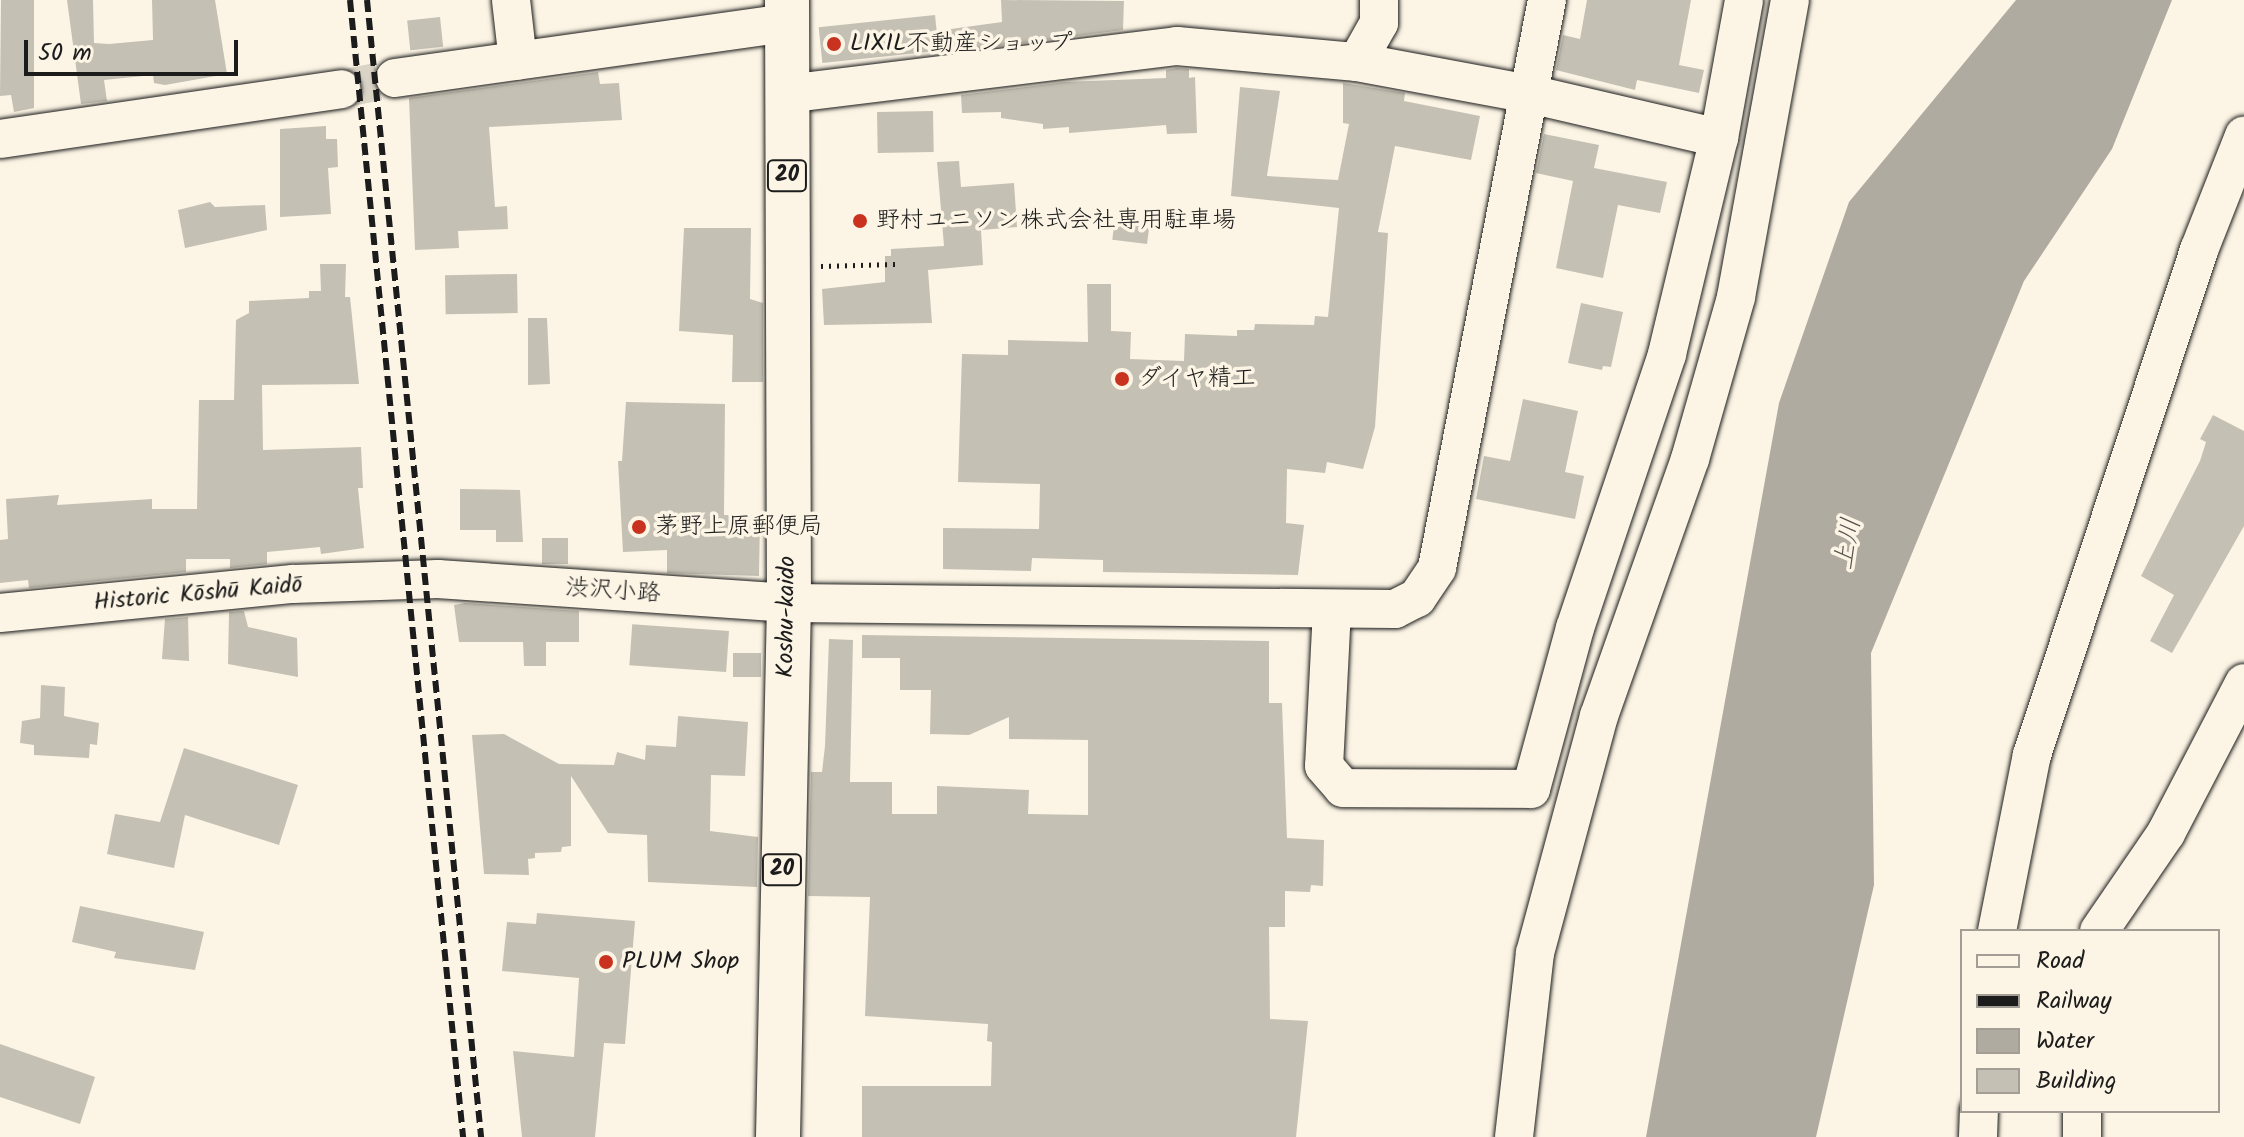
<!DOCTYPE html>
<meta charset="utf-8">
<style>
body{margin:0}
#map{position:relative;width:2244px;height:1137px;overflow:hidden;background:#fcf5e5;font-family:Kalam,"Klee One",sans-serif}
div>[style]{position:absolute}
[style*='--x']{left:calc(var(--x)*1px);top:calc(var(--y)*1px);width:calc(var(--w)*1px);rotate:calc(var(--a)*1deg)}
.water>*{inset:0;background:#b0aba1}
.building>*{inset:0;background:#c4c0b3;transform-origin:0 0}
.minor-tunnel>*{height:38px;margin-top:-19px;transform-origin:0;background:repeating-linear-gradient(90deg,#dad4c7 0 38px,transparent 0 57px)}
.path>*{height:5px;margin-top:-2.5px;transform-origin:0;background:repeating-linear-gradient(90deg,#1c1c1c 0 2px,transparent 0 8px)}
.roads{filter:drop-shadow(0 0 2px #1c1c1c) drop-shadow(0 0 2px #1c1c1c)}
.minor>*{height:38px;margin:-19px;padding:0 19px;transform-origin:19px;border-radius:19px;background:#fcf5e5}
.highway>*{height:44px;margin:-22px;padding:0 22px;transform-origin:22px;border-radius:22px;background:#fcf5e5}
.rail>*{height:6px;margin-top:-3px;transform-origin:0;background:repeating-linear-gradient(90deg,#1c1c1c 0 12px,transparent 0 18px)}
.dots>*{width:22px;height:22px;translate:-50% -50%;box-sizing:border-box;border:4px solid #fcf5e5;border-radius:50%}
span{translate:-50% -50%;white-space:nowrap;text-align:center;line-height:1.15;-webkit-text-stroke:7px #fcf5e5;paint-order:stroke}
.shield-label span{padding:2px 6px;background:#fcf5e5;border:2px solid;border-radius:6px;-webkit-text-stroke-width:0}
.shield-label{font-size:22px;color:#1c1c1c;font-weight:700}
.poi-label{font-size:24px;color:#1c1c1c}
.left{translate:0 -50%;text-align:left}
.street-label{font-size:24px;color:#1c1c1c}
.water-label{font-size:26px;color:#575551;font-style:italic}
.legend{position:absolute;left:1960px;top:929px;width:260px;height:184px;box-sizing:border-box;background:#fcf5e5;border:2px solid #a29e95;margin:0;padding:10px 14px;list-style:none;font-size:24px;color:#1c1c1c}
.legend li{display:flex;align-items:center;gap:16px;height:40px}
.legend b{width:40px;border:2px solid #a29e95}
.scale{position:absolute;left:24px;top:40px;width:214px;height:36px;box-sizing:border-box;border:4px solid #1c1c1c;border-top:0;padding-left:10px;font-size:24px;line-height:28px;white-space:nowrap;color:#1c1c1c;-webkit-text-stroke:6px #fcf5e5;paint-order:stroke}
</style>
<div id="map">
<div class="water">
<div style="clip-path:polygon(2016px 0,2172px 0,2112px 149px,2024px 281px,1871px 653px,1874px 885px,1816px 1137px,1646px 1137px,1779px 403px,1849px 202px)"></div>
</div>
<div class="building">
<div style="clip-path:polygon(1px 0,34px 0,34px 108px,14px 112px,11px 95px,0 96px)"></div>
<div style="clip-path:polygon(67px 0,93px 0,94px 43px,109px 44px,153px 40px,152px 0,215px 0,227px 74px,165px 85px,154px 83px,153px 75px,104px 80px,107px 101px,81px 104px)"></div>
<div style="clip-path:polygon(1001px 0,1124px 1px,1123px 30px,959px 51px,952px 47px,951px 29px,1002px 22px)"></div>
<div style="clip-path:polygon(1587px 0,1691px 0,1679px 65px,1704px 70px,1699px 93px,1637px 80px,1635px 90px,1556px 70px,1563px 35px,1580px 39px)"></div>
<div style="left:935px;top:15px;width:36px;height:117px;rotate:84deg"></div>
<div style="left:440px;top:17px;width:30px;height:33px;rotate:84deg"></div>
<div style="clip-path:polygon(1177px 68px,1189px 69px,1189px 78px,1195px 77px,1197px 133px,1167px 134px,1166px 125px,1069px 133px,1069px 127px,1043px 129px,1043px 124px,1001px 118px,1001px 112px,962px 113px,961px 95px,1065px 82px,1166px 78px,1166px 70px)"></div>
<div style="clip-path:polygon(598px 72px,600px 84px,619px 83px,622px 120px,489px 127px,495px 207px,507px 206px,508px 229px,458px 231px,459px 248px,415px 250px,409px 98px)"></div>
<div style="clip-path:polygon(1343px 83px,1405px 93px,1404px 101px,1480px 116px,1471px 160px,1395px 146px,1378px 232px,1388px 233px,1375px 427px,1363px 469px,1327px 462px,1325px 473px,1287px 469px,1286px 523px,1304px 525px,1298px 575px,1103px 572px,1103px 560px,1032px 558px,1031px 571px,943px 569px,943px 528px,1039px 529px,1040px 484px,958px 482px,962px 354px,1008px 355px,1008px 340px,1088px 342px,1087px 284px,1111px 284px,1111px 331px,1131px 332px,1130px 359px,1184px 361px,1185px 334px,1237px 336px,1237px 330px,1254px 330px,1255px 324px,1314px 325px,1315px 316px,1328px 317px,1339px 208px,1231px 196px,1240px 87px,1280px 91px,1267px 176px,1338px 180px,1349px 124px,1343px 123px)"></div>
<div style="left:933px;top:111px;width:41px;height:56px;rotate:89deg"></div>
<div style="clip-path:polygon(326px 126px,326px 139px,337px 139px,338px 167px,328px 168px,331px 214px,280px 217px,280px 129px)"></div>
<div style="clip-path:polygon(1544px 134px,1599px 145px,1594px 168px,1667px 182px,1660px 213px,1618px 205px,1603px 278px,1556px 268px,1573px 181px,1536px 173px)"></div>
<div style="clip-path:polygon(959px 161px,961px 187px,1014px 183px,1017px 227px,981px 230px,983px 265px,928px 270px,932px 323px,824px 325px,822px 289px,885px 282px,885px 256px,891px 256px,891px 249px,944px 246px,937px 162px)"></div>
<div style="clip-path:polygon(210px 202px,215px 207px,265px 205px,267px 230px,185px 248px,178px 210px)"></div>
<div style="left:1115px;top:218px;width:35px;height:22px;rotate:7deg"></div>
<div style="clip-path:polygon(684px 228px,751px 228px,750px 299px,763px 303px,763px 382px,732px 382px,733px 335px,679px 331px)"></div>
<div style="clip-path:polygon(320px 264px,346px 264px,345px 297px,350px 297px,359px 384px,262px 385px,263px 450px,361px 447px,363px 488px,358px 488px,364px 548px,321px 554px,320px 547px,267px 552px,267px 564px,230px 568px,230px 559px,186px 559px,186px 572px,29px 588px,28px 580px,0 583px,0 540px,8px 539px,6px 499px,59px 495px,57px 505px,152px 499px,152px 509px,197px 509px,199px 400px,234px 400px,236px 320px,249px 313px,249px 301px,309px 298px,309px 291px,321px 291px)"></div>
<div style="left:517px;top:274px;width:39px;height:72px;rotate:89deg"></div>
<div style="clip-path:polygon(1581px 303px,1623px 312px,1611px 367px,1603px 366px,1602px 370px,1568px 363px)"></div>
<div style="clip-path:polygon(528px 318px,547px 318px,550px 384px,528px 385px)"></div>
<div style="clip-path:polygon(1523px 399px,1578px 411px,1565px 472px,1584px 476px,1575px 519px,1476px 499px,1484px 456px,1510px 461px)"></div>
<div style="clip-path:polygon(626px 402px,725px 404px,724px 515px,760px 515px,759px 576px,667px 573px,667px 550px,623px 552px,618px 461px,622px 461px)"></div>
<div style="clip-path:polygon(2213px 415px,2244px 431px,2244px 526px,2172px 653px,2150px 641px,2174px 595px,2141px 576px,2200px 461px,2206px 442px,2200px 439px)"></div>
<div style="clip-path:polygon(460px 489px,520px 490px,523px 542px,496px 542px,496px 530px,460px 530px)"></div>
<div style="left:542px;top:538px;width:26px;height:26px"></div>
<div style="clip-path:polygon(465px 603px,579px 611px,579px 642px,546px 642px,546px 666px,524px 666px,523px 642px,459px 642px,454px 605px)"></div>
<div style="clip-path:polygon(244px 611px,248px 627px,297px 638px,298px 677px,228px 664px,229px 612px)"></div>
<div style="clip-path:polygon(188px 617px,189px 661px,162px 659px,165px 619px)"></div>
<div style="left:729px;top:631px;width:41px;height:97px;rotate:94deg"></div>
<div style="clip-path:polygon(862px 635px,1269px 641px,1269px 703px,1282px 703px,1287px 838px,1324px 840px,1323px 886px,1311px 885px,1310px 892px,1285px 891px,1285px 927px,1269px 927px,1270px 1019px,1308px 1021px,1296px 1137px,862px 1137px,862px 1086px,991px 1086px,992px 1042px,987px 1041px,988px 1024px,865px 1016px,870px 897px,808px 896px,811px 772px,822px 772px,825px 746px,829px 639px,853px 640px,850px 782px,892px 782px,892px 814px,937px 814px,937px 786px,1029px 790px,1028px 814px,1088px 815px,1088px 740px,1009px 739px,1009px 717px,969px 735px,930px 734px,931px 690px,900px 690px,900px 658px,862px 658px)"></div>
<div style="left:733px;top:653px;width:28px;height:24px"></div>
<div style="clip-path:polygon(41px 685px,65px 687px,64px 716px,99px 723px,97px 745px,90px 744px,89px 758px,34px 755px,34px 745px,20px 743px,22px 721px,40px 718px)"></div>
<div style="clip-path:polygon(678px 716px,748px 722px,745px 776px,711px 775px,710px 831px,758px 837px,757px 887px,648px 882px,647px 835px,608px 833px,571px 776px,571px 846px,562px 847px,561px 852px,535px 853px,535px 858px,528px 859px,529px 875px,484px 874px,472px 735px,504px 734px,559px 764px,614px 765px,617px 752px,645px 760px,646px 745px,676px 747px)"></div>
<div style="clip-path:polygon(184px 748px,298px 785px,279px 845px,185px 815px,174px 868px,107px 854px,115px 814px,160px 822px)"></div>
<div style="clip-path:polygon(80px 906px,204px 932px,195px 970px,114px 958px,116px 952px,72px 942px)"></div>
<div style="clip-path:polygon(537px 913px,635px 921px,625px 1044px,604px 1043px,595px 1137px,522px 1137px,513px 1051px,574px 1057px,579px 978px,502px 971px,507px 922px,536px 924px)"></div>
<div style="clip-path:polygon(0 1044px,95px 1077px,80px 1124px,0 1097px)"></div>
</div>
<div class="minor-tunnel">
<div style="--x:341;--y:89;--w:55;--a:-11.5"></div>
</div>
<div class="path">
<div style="--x:821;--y:266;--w:74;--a:-1.5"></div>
</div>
<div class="roads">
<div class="minor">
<div style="--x:511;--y:0;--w:61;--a:83.5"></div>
<div style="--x:1357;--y:62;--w:45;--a:-60.6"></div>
<div style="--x:1379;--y:23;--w:23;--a:-90"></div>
<div style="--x:395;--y:78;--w:395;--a:-8"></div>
<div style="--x:786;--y:94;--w:394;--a:-7"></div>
<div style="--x:1177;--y:46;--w:181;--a:5.1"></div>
<div style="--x:1357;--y:62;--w:176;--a:10.5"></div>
<div style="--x:1530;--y:94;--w:194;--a:13.1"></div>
<div style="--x:1719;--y:138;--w:140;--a:-79.7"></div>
<div style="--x:0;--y:139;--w:345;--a:-8.3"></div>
<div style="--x:1332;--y:609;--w:157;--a:92.9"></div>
<div style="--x:1324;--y:766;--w:29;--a:49"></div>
<div style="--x:1343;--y:788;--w:188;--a:0.3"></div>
<div style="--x:1531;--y:789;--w:167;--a:-74.7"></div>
<div style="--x:1575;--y:628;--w:289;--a:-71.4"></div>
<div style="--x:1667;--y:354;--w:222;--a:-76.5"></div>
<div style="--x:0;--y:613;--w:294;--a:-5.7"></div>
<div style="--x:293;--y:584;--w:145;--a:-2"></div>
<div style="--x:438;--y:579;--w:352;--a:3.9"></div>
<div style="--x:789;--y:603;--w:606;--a:0.57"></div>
<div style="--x:1395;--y:609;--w:25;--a:-27"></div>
<div style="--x:1417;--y:598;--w:36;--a:-56"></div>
<div style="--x:1437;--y:568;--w:579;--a:-79.04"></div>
<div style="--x:1997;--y:931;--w:179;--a:-78.8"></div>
<div style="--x:2032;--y:755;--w:532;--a:-71.7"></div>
<div style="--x:2199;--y:250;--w:123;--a:-68.5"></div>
<div style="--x:2099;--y:931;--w:119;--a:-55.6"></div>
<div style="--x:2166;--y:833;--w:169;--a:-62.5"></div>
<div style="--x:1514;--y:1137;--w:185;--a:-83.5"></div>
<div style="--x:1535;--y:953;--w:245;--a:-74.9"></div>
<div style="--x:1599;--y:716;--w:273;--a:-70.5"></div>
<div style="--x:1690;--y:459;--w:168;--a:-74.1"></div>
<div style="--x:1736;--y:297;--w:302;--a:-79.7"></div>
<div style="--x:1978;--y:1137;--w:26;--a:-88"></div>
<div style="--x:2082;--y:1137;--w:26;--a:-90"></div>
</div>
<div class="highway">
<div style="--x:778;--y:1137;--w:534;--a:-88.82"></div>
<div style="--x:789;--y:603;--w:603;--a:-90.19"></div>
</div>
</div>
<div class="rail">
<div style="--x:350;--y:0;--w:1143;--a:84.32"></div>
<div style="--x:367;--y:0;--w:1143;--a:84.27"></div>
</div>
<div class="dots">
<div style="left:834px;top:44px;background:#c8321e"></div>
<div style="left:860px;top:221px;background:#c8321e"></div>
<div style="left:1122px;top:379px;background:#c8321e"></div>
<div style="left:639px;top:527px;background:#c8321e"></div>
<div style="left:606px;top:962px;background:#c8321e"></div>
</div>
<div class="shield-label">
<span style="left:787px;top:176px">20</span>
<span style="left:782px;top:870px">20</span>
</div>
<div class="poi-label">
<span class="left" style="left:850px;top:44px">LIXIL不動産ショップ</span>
<span class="left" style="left:876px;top:221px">野村ユニソン株式会社専用駐車場</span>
<span class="left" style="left:1138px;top:379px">ダイヤ精工</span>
<span class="left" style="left:655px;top:527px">茅野上原郵便局</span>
<span class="left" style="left:622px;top:962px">PLUM Shop</span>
</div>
<div class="street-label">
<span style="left:613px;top:591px;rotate:4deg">渋沢小路</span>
<span style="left:198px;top:594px;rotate:-5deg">Historic Kōshū Kaidō</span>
<span style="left:787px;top:617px;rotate:-89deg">Koshu-kaido</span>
</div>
<div class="water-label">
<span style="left:1849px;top:544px;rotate:-80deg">上川</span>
</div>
<ul class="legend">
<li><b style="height:10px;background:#fcf5e5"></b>Road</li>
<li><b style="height:10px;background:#1c1c1c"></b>Railway</li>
<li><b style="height:22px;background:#b0aba1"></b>Water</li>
<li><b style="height:22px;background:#c4c0b3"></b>Building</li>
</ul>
<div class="scale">50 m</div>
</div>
